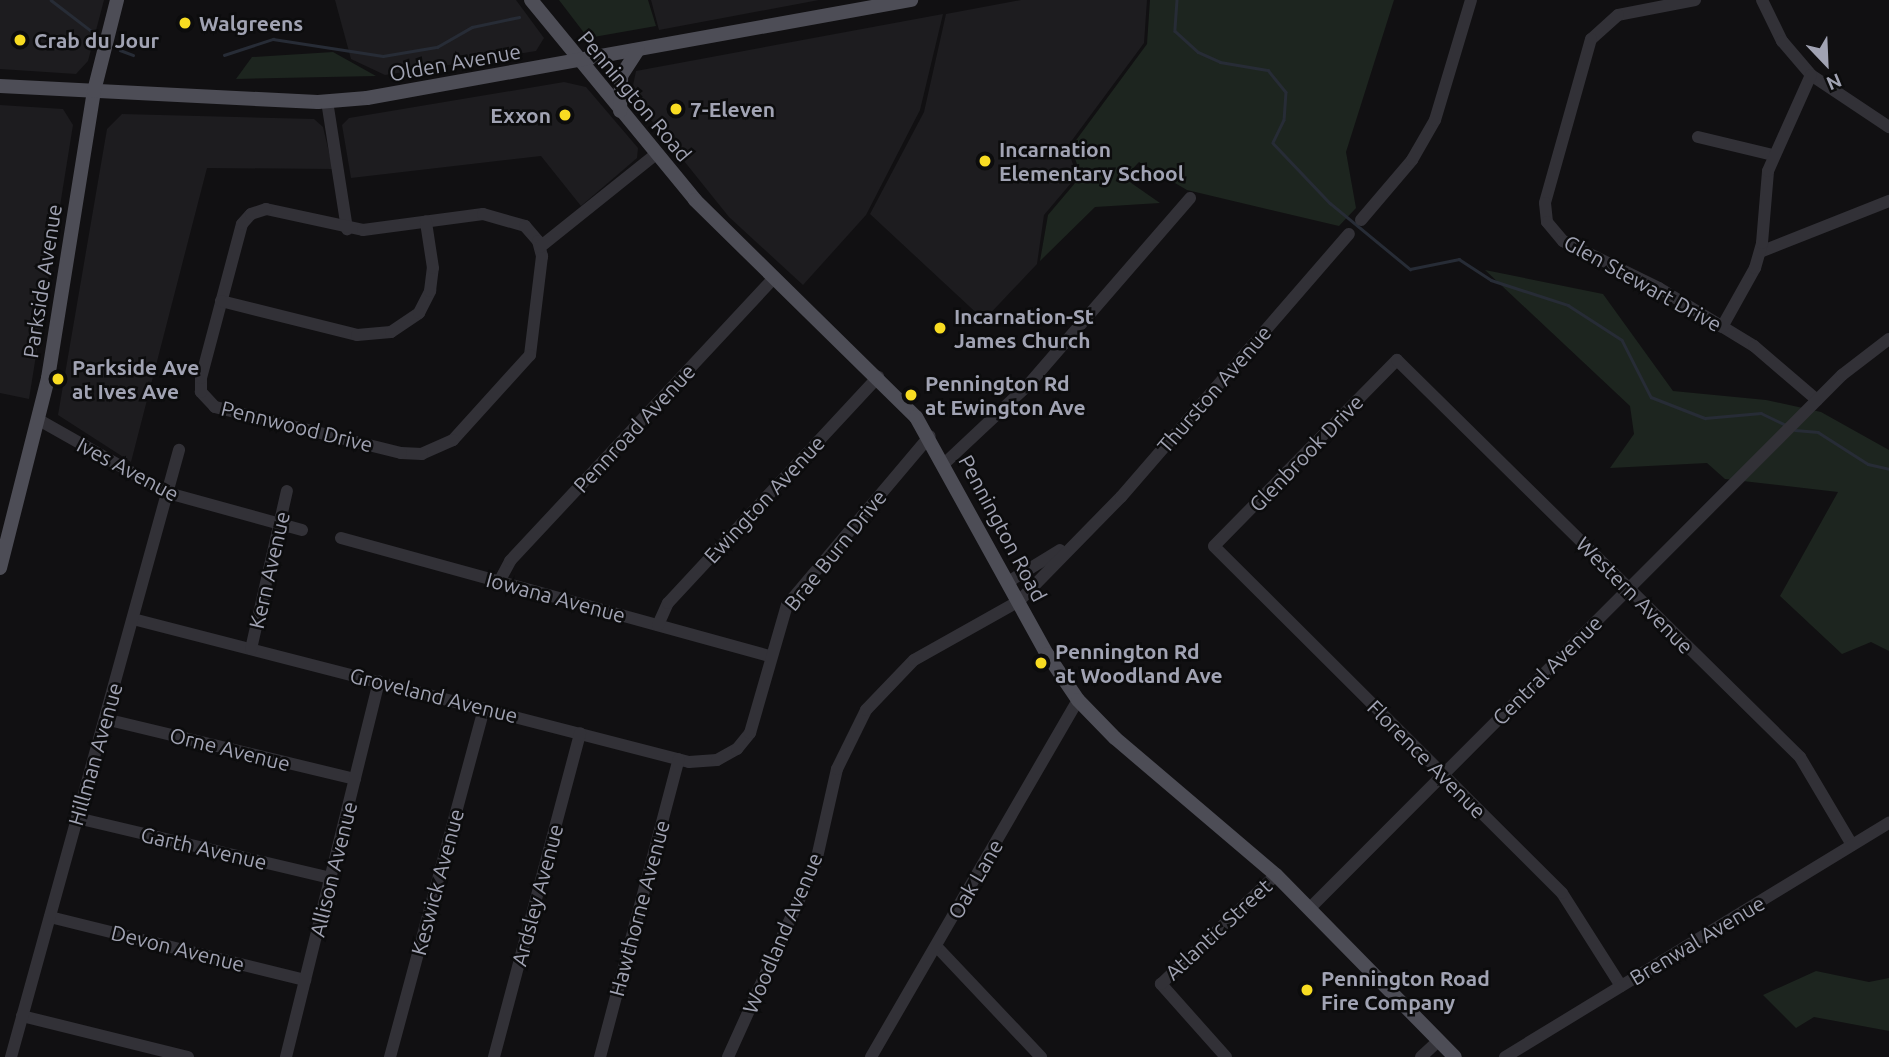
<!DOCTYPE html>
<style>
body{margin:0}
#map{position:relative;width:1889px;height:1057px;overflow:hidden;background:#111012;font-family:Ubuntu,sans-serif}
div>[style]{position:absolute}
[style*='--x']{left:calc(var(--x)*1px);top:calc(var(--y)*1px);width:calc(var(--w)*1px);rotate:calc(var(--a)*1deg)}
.built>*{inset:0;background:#1d1c1f}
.green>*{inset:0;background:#1d251f}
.stream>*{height:2.5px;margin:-1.25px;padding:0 1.25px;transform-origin:1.25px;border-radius:1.25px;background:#272c36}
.minor>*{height:12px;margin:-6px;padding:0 6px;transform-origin:6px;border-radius:6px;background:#323137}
.major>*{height:14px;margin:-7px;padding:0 7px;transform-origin:7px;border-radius:7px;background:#4d4d56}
.dots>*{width:19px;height:19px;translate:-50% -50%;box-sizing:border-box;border:4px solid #0c0c0d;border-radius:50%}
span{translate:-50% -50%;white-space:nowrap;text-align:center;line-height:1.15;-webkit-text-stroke:5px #0c0c0d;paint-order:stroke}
.poi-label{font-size:21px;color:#a1a3b3;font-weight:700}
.left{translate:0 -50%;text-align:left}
.right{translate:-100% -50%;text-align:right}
.street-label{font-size:21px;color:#a1a3b3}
.north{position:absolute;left:1791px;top:28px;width:70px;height:70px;-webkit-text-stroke:5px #0c0c0d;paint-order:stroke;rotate:157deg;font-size:19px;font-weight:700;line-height:28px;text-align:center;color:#a1a3b3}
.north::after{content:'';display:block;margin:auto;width:24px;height:32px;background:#a1a3b3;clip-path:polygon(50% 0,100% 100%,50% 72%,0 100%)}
</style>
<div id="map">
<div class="built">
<div style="clip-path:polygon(0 0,104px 0,88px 61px,76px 74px,0 69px)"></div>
<div style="clip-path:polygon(335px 0,516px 0,544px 38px,536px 51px,385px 75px,351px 59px)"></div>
<div style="clip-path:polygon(651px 0,819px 0,659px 30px)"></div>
<div style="clip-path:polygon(1021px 0,1147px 0,1144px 43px,1067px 147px,1077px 176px,1044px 215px,1037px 264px,984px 320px,870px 214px,924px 112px,946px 14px)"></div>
<div style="clip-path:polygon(943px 14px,920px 110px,866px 215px,803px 285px,729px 217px,631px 95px,636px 71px)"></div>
<div style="clip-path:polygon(564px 82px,586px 87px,638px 148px,637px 158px,581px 206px,541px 156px,351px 178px,342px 125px,349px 118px)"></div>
<div style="clip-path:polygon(0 105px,63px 109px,73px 125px,29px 399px,0 393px)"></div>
<div style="clip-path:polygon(122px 114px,314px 119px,323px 127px,333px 169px,207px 168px,131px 462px,58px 415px,107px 129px)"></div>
</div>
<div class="green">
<div style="clip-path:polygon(559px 0,648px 0,656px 26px,588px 38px)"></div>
<div style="clip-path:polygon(1150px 0,1394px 0,1346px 152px,1356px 208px,1339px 226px,1187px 190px,1139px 162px,1124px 178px,1160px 203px,1095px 207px,1040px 261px,1048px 215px,1081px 176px,1071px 147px,1147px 44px)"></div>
<div style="clip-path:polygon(333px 52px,376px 76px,236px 79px,252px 57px)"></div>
<div style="clip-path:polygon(1485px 270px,1603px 294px,1673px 391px,1766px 400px,1821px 412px,1889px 450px,1889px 651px,1871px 642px,1842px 654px,1780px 596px,1838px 492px,1725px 479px,1707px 463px,1610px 468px,1634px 434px,1630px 406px)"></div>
<div style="clip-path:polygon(1816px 971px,1869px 982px,1889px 978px,1889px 1031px,1814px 1017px,1796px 1028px,1763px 995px)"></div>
</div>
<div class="stream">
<div style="--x:51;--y:0;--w:54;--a:37.5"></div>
<div style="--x:1177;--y:0;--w:31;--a:94"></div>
<div style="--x:1175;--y:31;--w:31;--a:42"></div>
<div style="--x:1198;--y:52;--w:24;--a:24"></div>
<div style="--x:1220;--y:62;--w:49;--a:9.5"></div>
<div style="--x:1268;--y:70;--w:28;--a:51"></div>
<div style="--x:1286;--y:92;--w:28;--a:94"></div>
<div style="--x:1284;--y:120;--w:25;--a:116"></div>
<div style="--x:1273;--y:143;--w:83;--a:46.5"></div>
<div style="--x:1330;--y:203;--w:104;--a:39.5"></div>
<div style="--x:1410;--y:269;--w:50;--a:-11.5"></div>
<div style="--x:1459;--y:259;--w:38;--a:33"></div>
<div style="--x:1491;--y:280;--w:81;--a:18"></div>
<div style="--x:1568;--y:305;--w:64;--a:32.9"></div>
<div style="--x:1622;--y:340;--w:64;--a:63"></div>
<div style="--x:1651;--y:397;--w:58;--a:21.3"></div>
<div style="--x:1705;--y:418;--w:56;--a:-5.1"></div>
<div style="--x:1761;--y:413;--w:28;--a:26"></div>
<div style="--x:120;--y:50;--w:14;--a:21"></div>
<div style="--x:224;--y:55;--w:52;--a:-18.1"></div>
<div style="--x:273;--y:39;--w:111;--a:8.8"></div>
<div style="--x:383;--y:56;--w:55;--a:-9.5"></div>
<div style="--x:437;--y:47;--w:40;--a:-29.7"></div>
<div style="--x:472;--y:27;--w:48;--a:-12"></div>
<div style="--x:1795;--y:430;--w:23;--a:5"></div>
<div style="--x:1818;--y:432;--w:59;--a:32.6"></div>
<div style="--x:1868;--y:464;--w:22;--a:13"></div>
</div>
<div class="minor">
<div style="--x:1695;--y:0;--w:78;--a:169"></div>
<div style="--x:1618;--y:15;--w:36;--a:138"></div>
<div style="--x:1591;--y:39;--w:170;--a:105.7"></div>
<div style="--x:1545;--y:203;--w:19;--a:84"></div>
<div style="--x:1547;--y:222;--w:25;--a:50"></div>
<div style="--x:1563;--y:241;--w:107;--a:26.1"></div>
<div style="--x:1659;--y:288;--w:111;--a:31.4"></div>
<div style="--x:1754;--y:346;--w:83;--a:40.6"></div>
<div style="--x:1762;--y:0;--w:46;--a:64"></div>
<div style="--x:1782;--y:41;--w:45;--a:49.5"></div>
<div style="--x:1811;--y:75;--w:94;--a:33.7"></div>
<div style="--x:327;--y:101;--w:130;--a:81.1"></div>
<div style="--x:1698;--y:137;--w:77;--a:13.5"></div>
<div style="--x:266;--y:209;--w:99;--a:12.2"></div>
<div style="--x:363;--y:230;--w:121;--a:-7.6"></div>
<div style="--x:483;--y:214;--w:44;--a:15.9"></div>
<div style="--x:525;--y:226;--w:20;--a:49"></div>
<div style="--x:538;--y:241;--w:16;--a:75"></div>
<div style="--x:542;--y:256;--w:100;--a:96.9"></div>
<div style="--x:530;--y:355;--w:115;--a:132.2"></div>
<div style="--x:453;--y:440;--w:34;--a:156"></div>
<div style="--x:422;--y:454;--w:21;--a:-177"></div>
<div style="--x:401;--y:453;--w:192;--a:-166.1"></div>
<div style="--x:215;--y:407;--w:21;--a:-133"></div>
<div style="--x:201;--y:392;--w:14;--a:-90"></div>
<div style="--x:201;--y:378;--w:159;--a:-75.1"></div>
<div style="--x:242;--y:224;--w:13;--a:-48"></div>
<div style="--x:251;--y:214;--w:16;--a:-18"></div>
<div style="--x:1361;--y:220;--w:79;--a:-49.6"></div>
<div style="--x:1412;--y:160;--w:46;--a:-60.1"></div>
<div style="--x:1435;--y:120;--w:125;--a:-73.3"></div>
<div style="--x:540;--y:247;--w:149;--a:-38.7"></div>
<div style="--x:1760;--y:252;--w:139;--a:-21.6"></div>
<div style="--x:221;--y:301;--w:140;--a:14"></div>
<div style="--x:357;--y:335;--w:34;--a:-5"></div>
<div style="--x:391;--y:332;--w:34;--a:-34"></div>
<div style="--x:419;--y:313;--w:25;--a:-63"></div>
<div style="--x:430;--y:291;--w:23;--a:-83"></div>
<div style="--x:433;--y:268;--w:47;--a:-98.7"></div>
<div style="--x:1722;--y:327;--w:68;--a:-60.8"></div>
<div style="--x:1755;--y:268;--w:26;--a:-74"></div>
<div style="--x:1762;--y:243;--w:72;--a:-85.2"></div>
<div style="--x:1768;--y:171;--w:105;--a:-65.9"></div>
<div style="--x:39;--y:420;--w:148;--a:29.5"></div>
<div style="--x:168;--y:493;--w:139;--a:15.4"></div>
<div style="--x:945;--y:463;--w:115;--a:-43.2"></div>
<div style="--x:1029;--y:384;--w:246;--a:-49.1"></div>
<div style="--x:341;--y:538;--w:445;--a:15.4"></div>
<div style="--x:499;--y:582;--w:24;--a:-62"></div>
<div style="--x:510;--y:561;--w:387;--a:-47"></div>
<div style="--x:1008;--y:582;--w:61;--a:-31.6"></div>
<div style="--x:133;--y:619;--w:574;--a:14.42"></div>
<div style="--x:689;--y:762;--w:28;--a:-4"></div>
<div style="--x:717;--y:760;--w:23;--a:-29"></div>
<div style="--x:737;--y:749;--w:21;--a:-51"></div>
<div style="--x:750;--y:733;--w:133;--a:-73.9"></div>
<div style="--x:787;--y:605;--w:221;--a:-49.8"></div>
<div style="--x:658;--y:625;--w:24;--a:-66"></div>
<div style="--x:668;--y:603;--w:309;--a:-47.1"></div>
<div style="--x:251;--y:649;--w:162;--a:-77.2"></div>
<div style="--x:105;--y:719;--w:257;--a:13.5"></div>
<div style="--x:77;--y:818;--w:260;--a:13.3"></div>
<div style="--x:1310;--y:908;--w:753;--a:-45.05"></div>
<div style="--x:1842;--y:375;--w:59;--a:-37.5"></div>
<div style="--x:50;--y:917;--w:263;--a:13.9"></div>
<div style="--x:936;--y:946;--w:153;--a:46.6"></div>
<div style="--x:1621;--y:986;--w:110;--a:-122.4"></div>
<div style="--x:1562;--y:893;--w:491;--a:-135.1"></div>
<div style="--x:1214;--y:546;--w:261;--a:-45.5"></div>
<div style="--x:1397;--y:360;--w:566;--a:44.57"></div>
<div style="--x:1800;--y:757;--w:102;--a:59.4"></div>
<div style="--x:22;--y:1016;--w:171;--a:13.9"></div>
<div style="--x:11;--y:1057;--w:630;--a:-74.53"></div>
<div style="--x:286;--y:1057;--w:387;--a:-76.1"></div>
<div style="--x:390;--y:1057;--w:361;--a:-74.9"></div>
<div style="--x:494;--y:1057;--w:335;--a:-75.1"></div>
<div style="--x:600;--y:1057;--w:308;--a:-75.2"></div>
<div style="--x:728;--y:1057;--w:214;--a:-65.7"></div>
<div style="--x:816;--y:862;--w:95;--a:-77.3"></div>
<div style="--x:837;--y:769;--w:66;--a:-63.8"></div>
<div style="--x:866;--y:710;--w:69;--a:-46.2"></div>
<div style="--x:914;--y:660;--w:120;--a:-29.3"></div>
<div style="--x:1019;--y:601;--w:146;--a:-45.6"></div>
<div style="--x:1121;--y:497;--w:348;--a:-49.1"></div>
<div style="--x:871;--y:1057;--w:413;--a:-59.9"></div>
<div style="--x:1226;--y:1057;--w:98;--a:-131.7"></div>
<div style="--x:1161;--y:984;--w:158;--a:-43.5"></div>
<div style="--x:1421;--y:1057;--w:23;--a:-43"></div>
<div style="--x:1505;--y:1057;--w:450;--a:-31.4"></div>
</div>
<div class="major">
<div style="--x:531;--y:0;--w:259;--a:50.6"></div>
<div style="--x:695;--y:200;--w:310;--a:44.5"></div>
<div style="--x:916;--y:417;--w:271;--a:61.1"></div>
<div style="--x:1047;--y:654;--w:55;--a:56"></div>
<div style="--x:1078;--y:700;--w:53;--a:45.8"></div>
<div style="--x:1115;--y:738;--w:211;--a:40.4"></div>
<div style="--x:1276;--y:875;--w:255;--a:45.5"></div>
<div style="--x:0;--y:86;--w:318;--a:2.9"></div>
<div style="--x:318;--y:102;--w:49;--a:-4.7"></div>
<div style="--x:367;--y:98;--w:553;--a:-10.21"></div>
<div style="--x:620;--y:111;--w:35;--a:-88"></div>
<div style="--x:621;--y:76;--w:31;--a:-57"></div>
<div style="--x:0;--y:568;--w:196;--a:-75.8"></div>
<div style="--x:48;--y:378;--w:291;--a:-80.9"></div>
<div style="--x:94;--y:91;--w:94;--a:-75.8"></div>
</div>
<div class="dots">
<div style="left:185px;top:23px;background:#f8dc22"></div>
<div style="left:20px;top:40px;background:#f8dc22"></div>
<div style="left:676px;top:109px;background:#f8dc22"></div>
<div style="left:565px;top:115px;background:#f8dc22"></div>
<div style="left:985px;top:161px;background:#f8dc22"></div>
<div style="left:940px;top:328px;background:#f8dc22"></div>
<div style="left:58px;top:379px;background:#f8dc22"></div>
<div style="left:911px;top:395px;background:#f8dc22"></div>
<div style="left:1041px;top:663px;background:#f8dc22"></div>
<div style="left:1307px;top:990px;background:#f8dc22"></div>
</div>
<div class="poi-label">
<span class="left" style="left:199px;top:23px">Walgreens</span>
<span class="left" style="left:34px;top:40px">Crab du Jour</span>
<span class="left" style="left:690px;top:109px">7-Eleven</span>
<span class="right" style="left:551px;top:115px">Exxon</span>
<span class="left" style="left:999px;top:161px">Incarnation<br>Elementary School</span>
<span class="left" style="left:954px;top:328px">Incarnation-St<br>James Church</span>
<span class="left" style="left:72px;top:379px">Parkside Ave<br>at Ives Ave</span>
<span class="left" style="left:925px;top:395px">Pennington Rd<br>at Ewington Ave</span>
<span class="left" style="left:1055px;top:663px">Pennington Rd<br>at Woodland Ave</span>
<span class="left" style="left:1321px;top:990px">Pennington Road<br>Fire Company</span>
</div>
<div class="street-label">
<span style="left:455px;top:62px;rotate:-10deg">Olden Avenue</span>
<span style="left:635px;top:96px;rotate:50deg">Pennington Road</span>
<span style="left:42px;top:281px;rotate:-81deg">Parkside Avenue</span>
<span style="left:1643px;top:283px;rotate:29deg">Glen Stewart Drive</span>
<span style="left:1214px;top:389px;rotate:-49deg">Thurston Avenue</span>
<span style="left:297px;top:426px;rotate:14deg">Pennwood Drive</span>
<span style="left:634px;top:428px;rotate:-47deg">Pennroad Avenue</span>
<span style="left:1306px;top:453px;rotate:-46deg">Glenbrook Drive</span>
<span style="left:128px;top:469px;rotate:28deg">Ives Avenue</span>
<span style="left:764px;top:499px;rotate:-47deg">Ewington Avenue</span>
<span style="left:1003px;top:528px;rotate:62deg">Pennington Road</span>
<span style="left:835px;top:550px;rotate:-51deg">Brae Burn Drive</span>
<span style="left:269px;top:570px;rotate:-77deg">Kern Avenue</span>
<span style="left:1635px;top:595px;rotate:45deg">Western Avenue</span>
<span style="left:556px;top:597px;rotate:15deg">Iowana Avenue</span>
<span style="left:1547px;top:670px;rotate:-45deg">Central Avenue</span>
<span style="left:434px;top:695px;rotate:14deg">Groveland Avenue</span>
<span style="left:230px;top:749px;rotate:14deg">Orne Avenue</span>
<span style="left:95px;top:754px;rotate:-74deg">Hillman Avenue</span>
<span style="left:1427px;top:759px;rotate:45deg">Florence Avenue</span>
<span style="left:204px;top:848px;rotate:13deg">Garth Avenue</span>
<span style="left:333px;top:869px;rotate:-76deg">Allison Avenue</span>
<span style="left:975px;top:879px;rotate:-60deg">Oak Lane</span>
<span style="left:437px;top:882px;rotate:-75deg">Keswick Avenue</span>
<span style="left:537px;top:895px;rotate:-75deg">Ardsley Avenue</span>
<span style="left:639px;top:908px;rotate:-75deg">Hawthorne Avenue</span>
<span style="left:1218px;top:929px;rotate:-43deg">Atlantic Street</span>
<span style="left:782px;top:933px;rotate:-67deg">Woodland Avenue</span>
<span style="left:1697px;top:940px;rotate:-31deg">Brenwal Avenue</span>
<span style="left:178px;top:948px;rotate:14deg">Devon Avenue</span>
</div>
<div class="north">N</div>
</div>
